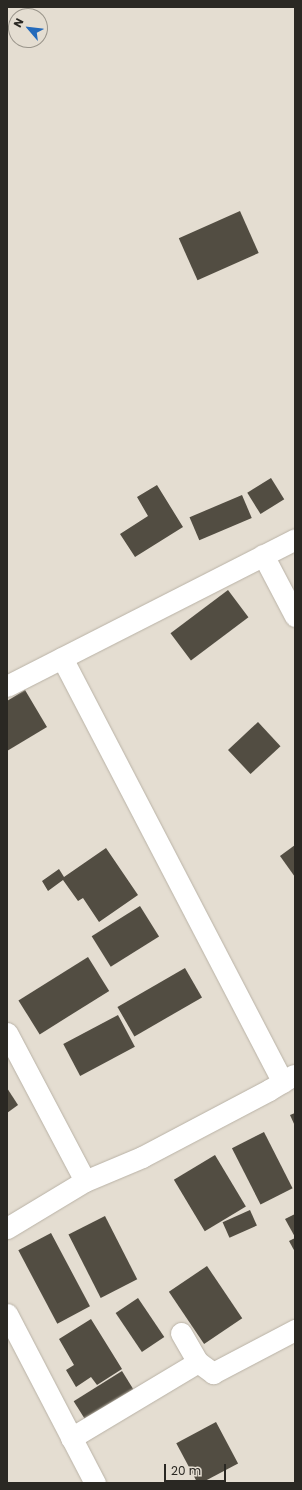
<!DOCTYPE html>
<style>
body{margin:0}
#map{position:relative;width:302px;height:1490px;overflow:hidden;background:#e4ddd1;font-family:Poppins,sans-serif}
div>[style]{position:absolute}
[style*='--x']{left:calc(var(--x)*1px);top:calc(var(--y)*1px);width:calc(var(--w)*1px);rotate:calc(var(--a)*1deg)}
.building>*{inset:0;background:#524d42;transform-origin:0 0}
.roads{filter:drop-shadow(0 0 1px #b9b2a6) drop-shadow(0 0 1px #b9b2a6)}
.street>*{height:21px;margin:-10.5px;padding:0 10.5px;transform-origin:10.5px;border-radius:10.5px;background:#fff}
span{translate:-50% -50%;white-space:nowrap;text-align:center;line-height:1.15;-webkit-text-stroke:4px #e4ddd1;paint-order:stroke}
.frame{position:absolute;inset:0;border:8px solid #2a2823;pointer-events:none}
.north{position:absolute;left:8px;top:8px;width:40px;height:40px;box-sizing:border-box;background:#e4ddd1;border:1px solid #9a958b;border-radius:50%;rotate:298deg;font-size:11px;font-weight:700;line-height:16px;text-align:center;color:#2a2823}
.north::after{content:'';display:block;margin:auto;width:14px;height:18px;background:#236abb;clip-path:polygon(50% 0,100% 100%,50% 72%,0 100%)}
.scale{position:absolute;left:164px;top:1464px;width:62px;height:18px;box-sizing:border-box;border:2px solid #2a2823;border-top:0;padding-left:5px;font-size:12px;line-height:14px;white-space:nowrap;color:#2a2823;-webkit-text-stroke:3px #e4ddd1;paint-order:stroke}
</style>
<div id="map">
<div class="building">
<div style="left:240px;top:211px;width:46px;height:67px;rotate:66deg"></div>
<div style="left:271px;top:478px;width:25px;height:28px;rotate:58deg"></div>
<div style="clip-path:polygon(157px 485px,183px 527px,135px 557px,120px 534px,148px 516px,137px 497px)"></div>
<div style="left:242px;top:495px;width:25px;height:57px;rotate:67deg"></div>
<div style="left:228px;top:590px;width:34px;height:72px;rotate:53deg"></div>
<div style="clip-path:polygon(25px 690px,47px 727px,7px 751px,7px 701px)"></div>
<div style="left:258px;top:722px;width:33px;height:41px;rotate:47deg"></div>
<div style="clip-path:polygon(295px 845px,295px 877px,280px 856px)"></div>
<div style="clip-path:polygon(106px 848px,138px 895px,99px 922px,83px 898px,78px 901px,63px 880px,48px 891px,42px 881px,59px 869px,64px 877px)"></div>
<div style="left:140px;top:906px;width:36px;height:57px;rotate:58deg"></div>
<div style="left:88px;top:957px;width:40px;height:82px;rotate:58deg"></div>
<div style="left:185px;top:968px;width:34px;height:78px;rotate:60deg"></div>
<div style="left:118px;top:1015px;width:36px;height:62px;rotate:62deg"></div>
<div style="clip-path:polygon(7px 1088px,18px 1105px,7px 1113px)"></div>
<div style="clip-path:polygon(295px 1113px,295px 1126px,290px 1115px)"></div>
<div style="left:264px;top:1132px;width:63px;height:36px;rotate:63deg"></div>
<div style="left:215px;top:1155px;width:60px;height:48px;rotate:59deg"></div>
<div style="left:250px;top:1210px;width:17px;height:30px;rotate:66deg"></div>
<div style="clip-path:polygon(295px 1214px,295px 1237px,285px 1219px)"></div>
<div style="left:105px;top:1216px;width:71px;height:41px;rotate:63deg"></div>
<div style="left:51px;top:1233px;width:83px;height:37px;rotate:62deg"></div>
<div style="clip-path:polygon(295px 1238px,295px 1252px,289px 1241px)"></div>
<div style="left:207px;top:1266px;width:63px;height:46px;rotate:56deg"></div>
<div style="left:138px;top:1298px;width:47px;height:27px;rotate:56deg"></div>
<div style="clip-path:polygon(91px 1319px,122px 1369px,97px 1385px,91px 1377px,76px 1387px,66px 1370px,74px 1365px,59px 1339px)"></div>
<div style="left:122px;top:1371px;width:22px;height:57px;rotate:58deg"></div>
<div style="left:216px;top:1422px;width:47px;height:45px;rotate:62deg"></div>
</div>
<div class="roads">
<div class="street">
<div style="--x:263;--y:555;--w:69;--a:62.3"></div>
<div style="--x:62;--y:658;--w:478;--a:62.5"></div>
<div style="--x:7;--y:686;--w:323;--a:-27"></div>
<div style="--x:7;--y:1033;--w:167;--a:62.2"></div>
<div style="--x:7;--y:1228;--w:91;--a:-31.1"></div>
<div style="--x:85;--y:1181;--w:62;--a:-22.8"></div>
<div style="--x:142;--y:1157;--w:144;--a:-27.8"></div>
<div style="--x:269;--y:1090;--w:29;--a:-31"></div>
<div style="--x:7;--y:1314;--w:191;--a:62.5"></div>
<div style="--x:181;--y:1333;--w:34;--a:60"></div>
<div style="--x:198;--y:1362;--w:19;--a:36"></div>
<div style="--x:213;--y:1373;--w:93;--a:-27.7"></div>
<div style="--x:71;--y:1438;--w:148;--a:-30.9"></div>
</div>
</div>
<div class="frame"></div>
<div class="north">N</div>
<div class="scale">20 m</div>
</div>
